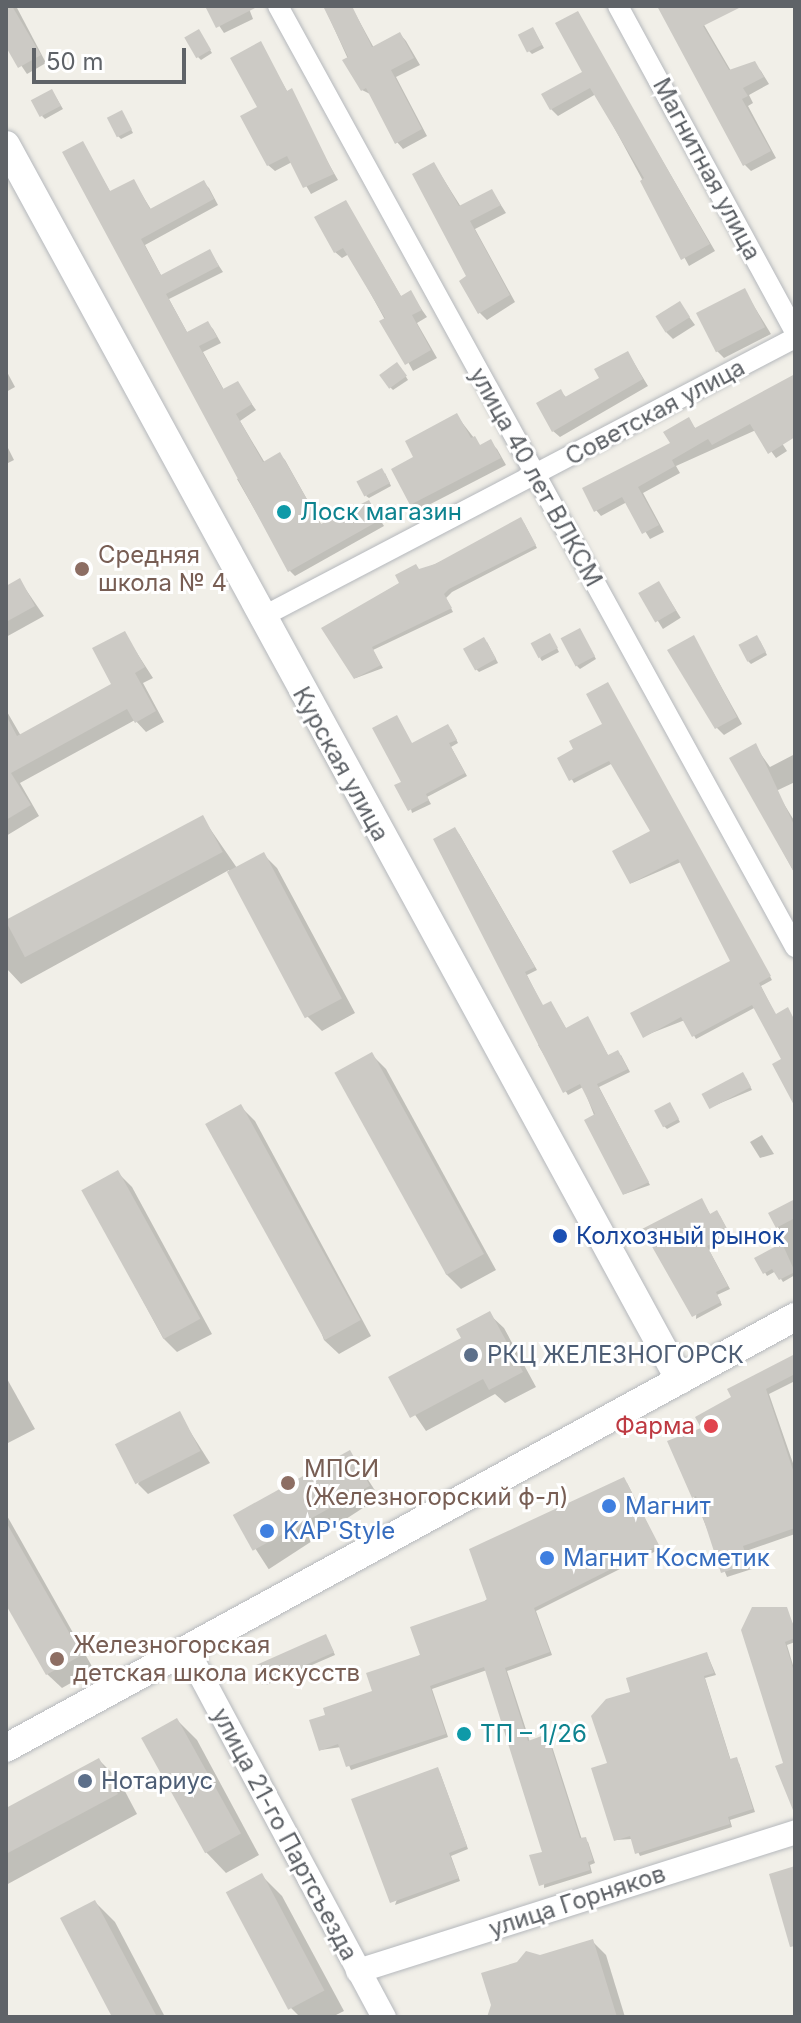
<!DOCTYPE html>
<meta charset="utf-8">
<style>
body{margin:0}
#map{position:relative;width:801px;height:2023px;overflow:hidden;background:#f1efe8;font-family:Inter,sans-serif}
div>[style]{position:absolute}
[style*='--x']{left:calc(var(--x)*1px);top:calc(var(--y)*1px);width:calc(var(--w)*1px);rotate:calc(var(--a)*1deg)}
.shadow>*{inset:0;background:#0003;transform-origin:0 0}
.building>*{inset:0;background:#cccac5;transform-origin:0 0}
.roads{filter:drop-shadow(0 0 2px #b5b8bc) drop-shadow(0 0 2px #b5b8bc)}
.minor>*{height:20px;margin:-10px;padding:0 10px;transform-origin:10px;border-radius:10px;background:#fff}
.tertiary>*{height:24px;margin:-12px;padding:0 12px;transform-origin:12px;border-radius:12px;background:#fff}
.secondary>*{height:28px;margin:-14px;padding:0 14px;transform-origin:14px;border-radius:14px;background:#fff}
.dots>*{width:22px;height:22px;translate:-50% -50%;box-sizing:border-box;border:4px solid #fff;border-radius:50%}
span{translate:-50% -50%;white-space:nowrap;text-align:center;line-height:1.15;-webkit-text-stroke:6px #fff;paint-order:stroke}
.street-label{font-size:24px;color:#5f6368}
.culture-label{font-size:24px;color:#0d838f}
.left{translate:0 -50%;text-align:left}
.education-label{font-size:24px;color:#785e54}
.transit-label{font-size:24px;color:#164399}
.service-label{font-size:24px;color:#4e5e75}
.health-label{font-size:24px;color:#be3a42}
.right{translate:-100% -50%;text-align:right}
.shop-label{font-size:24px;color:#366cbe}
.frame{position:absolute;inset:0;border:8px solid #5f6368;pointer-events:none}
.scale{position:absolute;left:32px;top:48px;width:154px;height:36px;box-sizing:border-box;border:4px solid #5f6368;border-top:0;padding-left:10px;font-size:24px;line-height:28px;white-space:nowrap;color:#5f6368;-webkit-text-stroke:6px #fff;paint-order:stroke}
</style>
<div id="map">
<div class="shadow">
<div style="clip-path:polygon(6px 6px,16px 6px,46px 63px,27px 74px,6px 43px)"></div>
<div style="clip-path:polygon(206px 6px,248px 6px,253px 19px,224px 33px)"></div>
<div style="clip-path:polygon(324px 6px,351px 6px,374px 48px,400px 34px,406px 41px,420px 65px,396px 77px,427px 136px,403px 149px,397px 142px,372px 95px,362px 90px)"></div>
<div style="clip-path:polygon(659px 6px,693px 6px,731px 71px,754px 64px,761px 71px,769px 84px,749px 95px,753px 103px,748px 106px,776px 158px,751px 171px,745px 165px)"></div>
<div style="clip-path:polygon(577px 14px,715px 251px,689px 266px,596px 94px,558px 116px,551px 109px,584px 73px)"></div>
<div style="clip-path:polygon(535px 32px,544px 48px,532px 54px,529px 51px)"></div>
<div style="clip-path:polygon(201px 35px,212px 53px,201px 60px,198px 57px)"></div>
<div style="clip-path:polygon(260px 44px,338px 180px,311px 194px,292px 162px,275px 171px,268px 165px,260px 108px)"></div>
<div style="clip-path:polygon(54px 94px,63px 109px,45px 119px,42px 116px)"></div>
<div style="clip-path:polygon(122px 112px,133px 133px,121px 139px,118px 136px)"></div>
<div style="clip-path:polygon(82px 143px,111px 193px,134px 182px,152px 211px,204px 183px,209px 188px,218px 205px,145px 245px,162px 277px,210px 252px,223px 272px,169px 299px,188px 334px,208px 324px,213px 329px,221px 343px,203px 352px,224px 390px,237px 383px,256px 410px,240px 421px,265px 463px,280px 455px,285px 460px,322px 526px,369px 502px,384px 526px,295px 576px,290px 571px,237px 479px,241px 477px)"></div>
<div style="clip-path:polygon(434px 164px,461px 207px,492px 191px,506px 213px,475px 229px,515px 302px,487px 320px,480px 313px)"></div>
<div style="clip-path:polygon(346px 202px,402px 298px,410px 293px,427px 317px,417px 323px,437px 358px,413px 371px,349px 254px,342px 258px,335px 252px)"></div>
<div style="clip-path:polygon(744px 290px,771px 334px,724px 358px,717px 351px)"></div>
<div style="clip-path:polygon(680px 304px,695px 325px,673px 339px,666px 332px)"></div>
<div style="clip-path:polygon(628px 353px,648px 386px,560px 437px,553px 431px,561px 392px,567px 398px,602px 379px)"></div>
<div style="clip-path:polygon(400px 367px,408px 380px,393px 390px,390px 387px)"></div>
<div style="clip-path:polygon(6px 370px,15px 387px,6px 392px)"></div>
<div style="clip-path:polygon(795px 380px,795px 424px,776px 434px,787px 451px,776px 458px,756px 430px,676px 466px,680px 473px,643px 493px,664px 532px,650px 539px,627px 502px,601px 516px,596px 510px,672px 444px,688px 420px,696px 429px)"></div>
<div style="clip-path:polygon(457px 416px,481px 447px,490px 442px,497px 449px,506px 465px,419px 510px,412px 504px,416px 458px)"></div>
<div style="clip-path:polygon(6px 444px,14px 460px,6px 464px)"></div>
<div style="clip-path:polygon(385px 473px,391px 486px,369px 498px,366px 496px)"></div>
<div style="clip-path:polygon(524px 523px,537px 548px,452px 592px,446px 598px,453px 612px,373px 650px,383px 668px,356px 678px,324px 628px,420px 571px)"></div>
<div style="clip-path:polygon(20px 581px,44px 616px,6px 637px,6px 589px)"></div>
<div style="left:659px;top:583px;width:41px;height:21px;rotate:58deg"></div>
<div style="clip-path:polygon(124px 633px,153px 678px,143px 683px,164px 722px,146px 732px,135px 720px,20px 783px,39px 816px,6px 836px,6px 710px,21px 736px,114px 685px)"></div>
<div style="clip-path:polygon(582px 634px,596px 659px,580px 669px,577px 666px)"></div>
<div style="clip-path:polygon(552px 638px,559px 652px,542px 661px,540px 658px)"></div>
<div style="clip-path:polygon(694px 638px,742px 724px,724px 735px,717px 728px)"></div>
<div style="clip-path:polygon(760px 641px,767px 655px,751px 664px,748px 661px)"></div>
<div style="clip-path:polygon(487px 642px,498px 663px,479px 672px,476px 669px)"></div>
<div style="clip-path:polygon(610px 688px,772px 980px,761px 986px,776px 1016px,795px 1022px,795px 1103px,783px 1060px,756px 1007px,696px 1039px,685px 1020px,644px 1036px,733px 961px,681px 862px,632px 883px,652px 832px,613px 763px,574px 783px,560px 759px,605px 725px)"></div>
<div style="clip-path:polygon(451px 729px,458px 743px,451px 747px,467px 776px,427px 797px,431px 804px,412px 813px,404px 783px,412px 745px)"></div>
<div style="clip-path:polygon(755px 746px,770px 767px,795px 754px,795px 782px,776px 791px,795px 822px,795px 874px,732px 758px)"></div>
<div style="clip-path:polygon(202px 817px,237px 868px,263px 854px,277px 868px,355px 1013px,322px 1031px,307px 1016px,229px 870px,21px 984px,7px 969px,6px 924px)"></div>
<div style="clip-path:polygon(458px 832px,537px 970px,527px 975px,543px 1007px,551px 1003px,567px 1030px,588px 1019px,609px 1057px,621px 1055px,630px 1072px,599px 1087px,650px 1185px,625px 1194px,583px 1087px,568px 1095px,538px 1045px,542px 1043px)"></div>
<div style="clip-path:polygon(372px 1055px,386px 1069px,496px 1270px,461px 1289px,446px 1274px)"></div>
<div style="clip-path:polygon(746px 1078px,752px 1090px,711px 1107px)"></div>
<div style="clip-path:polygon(241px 1107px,255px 1121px,371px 1336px,339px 1354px,324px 1340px)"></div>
<div style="clip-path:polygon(672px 1107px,680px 1122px,667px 1129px,664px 1126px)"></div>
<div style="clip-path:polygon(762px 1135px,774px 1154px,760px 1158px,750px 1142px)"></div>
<div style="clip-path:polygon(118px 1173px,132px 1187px,212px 1334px,177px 1352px,163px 1338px,84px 1191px)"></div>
<div style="clip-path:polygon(702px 1200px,711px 1216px,720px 1216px,731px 1238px,709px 1250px,730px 1289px,717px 1295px,722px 1305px,696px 1319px)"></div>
<div style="clip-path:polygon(795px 1202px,795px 1275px,783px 1282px,776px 1271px,767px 1276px,757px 1258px,786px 1243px,771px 1214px)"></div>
<div style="clip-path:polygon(489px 1314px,504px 1328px,536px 1387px,505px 1403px,495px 1394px,426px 1431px,390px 1378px,463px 1339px)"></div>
<div style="clip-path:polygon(795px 1361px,795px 1381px,769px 1394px,795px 1469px,795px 1534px,746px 1551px,752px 1569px,727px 1577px,694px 1497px,704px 1429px)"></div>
<div style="clip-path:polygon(6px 1377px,35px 1429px,6px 1444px)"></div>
<div style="clip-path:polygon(179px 1414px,210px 1463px,148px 1494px,138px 1484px)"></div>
<div style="left:350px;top:1452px;width:54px;height:132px;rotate:57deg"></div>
<div style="clip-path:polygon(627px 1483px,660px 1549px,536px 1611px,552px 1655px,507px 1671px,530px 1742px,550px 1740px,582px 1840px,588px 1842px,595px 1863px,590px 1865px,592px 1873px,544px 1888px,545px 1853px,487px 1670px,432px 1689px,448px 1737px,351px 1770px,341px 1747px,321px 1750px,375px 1692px)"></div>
<div style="clip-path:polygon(6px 1514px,94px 1670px,62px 1688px,47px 1674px,6px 1601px)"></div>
<div style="clip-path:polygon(753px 1609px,786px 1609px,795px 1629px,795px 1642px,787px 1645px,795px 1672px,793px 1807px,778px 1767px,786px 1764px)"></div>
<div style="clip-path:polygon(328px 1640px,335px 1655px,266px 1685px)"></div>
<div style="clip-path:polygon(707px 1654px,716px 1675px,705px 1678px,731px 1761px,739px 1763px,755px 1812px,730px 1820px,732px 1827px,640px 1856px,632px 1839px,616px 1840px,609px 1765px,633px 1693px)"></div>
<div style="clip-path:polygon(177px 1720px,197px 1740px,259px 1855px,226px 1873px,206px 1852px)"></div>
<div style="clip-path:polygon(99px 1760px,119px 1780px,137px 1814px,6px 1885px,6px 1810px)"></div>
<div style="clip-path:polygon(440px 1773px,468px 1849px,451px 1856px,460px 1881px,395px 1905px)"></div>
<div style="clip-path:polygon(262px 1876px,282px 1896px,344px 2011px,332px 2017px,300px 2017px,291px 2008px,229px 1893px)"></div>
<div style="clip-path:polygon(95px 1902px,115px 1922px,165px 2017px,114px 2017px)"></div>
<div style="clip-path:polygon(592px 1941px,606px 1955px,625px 2017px,493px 2017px,540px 1957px)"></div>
</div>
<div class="building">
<div style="clip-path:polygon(6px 6px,12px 6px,41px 55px,18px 68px,6px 47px)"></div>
<div style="clip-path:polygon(205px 6px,259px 6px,216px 28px)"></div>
<div style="clip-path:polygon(323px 6px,352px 6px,372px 47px,400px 32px,414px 58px,391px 70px,422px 129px,395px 144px,366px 88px,361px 91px,342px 60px,348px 57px)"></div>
<div style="clip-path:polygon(657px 6px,743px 6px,703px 26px,729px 70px,755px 61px,764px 77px,743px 88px,748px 96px,742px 99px,771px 151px,743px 166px)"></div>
<div style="clip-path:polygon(578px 11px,710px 244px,681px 260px,640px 181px,644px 178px,590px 88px,550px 110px,541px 94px,582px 72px,555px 23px)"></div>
<div style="left:533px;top:27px;width:20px;height:17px;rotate:63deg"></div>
<div style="left:199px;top:29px;width:24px;height:17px;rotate:60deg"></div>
<div style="clip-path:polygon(261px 41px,287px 91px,292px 88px,334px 174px,303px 188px,287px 156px,267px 166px,240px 116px,257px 107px,230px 58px)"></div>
<div style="left:52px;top:89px;width:19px;height:24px;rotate:62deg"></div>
<div style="left:122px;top:110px;width:22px;height:17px;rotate:63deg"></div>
<div style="clip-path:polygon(83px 141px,110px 191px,134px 179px,150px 209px,204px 180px,214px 199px,141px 239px,161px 275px,210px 249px,219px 266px,166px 294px,187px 332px,208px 321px,217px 337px,199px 346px,223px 389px,238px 381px,252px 404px,236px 414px,263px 462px,280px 452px,321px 524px,369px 500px,380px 520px,288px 572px,62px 152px)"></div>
<div style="clip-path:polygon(434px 162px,459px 206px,492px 189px,501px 205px,470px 221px,510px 295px,478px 314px,459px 281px,466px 276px,412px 174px)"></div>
<div style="clip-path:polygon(346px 200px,401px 296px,411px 290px,422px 310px,412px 315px,431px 350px,405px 365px,379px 321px,385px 318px,343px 248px,334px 253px,314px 217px)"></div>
<div style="left:745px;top:288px;width:44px;height:55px;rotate:63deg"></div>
<div style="left:680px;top:301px;width:19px;height:29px;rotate:58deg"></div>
<div style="clip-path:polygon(628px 351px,643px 379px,552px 432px,536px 403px,561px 389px,565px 397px,599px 378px,594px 369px)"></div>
<div style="left:397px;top:362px;width:17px;height:22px;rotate:54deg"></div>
<div style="clip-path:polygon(795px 374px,795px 437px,768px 454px,750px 424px,712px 445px,708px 439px,672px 460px,675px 466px,638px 487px,659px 525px,642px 534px,622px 497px,594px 512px,582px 488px,670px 443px,663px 432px,689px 417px,695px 428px)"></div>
<div style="clip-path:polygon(457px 413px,471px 438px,475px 436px,480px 445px,491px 439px,501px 458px,410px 505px,391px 469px,413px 457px,405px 441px)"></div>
<div style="left:382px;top:468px;width:17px;height:29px;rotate:62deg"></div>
<div style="clip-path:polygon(521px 517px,536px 545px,449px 589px,444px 594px,452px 608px,372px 647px,381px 665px,354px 679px,321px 628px,399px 583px,395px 575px,416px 564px,419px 569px,435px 564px)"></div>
<div style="clip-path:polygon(20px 578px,35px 606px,6px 622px,6px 586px)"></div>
<div style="left:659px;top:581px;width:34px;height:24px;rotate:60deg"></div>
<div style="left:580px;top:628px;width:32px;height:22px;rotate:62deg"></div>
<div style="clip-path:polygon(125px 631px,145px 667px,135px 673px,156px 711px,135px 723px,127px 709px,11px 773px,31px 805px,6px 820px,6px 715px,17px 736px,111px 684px,92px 648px)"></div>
<div style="left:550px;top:633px;width:17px;height:22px;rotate:62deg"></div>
<div style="clip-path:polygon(694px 635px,737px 717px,715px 729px,667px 650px)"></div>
<div style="left:757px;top:635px;width:19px;height:21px;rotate:62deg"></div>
<div style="left:484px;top:637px;width:25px;height:24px;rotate:61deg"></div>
<div style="clip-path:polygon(608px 682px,771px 976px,759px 983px,776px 1014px,788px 1007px,795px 1021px,795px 1107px,772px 1064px,781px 1059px,752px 1005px,692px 1037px,681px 1017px,643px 1038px,630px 1013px,730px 961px,678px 859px,630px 884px,612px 851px,650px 831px,609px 761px,569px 781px,557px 758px,573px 749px,569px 741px,602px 724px,586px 694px)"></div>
<div style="clip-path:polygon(397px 715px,412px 743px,448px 724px,457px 740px,449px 743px,465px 773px,426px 794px,429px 800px,408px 811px,394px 785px,401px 782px,372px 728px)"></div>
<div style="clip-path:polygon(756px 743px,795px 827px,795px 874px,729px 758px)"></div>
<div style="left:203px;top:815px;width:42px;height:224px;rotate:62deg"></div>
<div style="clip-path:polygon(455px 827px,535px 967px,525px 972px,543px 1005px,551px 1001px,566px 1028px,588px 1016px,608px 1055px,618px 1050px,628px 1069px,597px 1084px,649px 1182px,623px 1195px,584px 1120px,595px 1114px,580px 1084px,563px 1093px,433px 839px)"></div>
<div style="left:264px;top:852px;width:166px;height:42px;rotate:62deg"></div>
<div style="left:372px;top:1052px;width:231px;height:43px;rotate:61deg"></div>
<div style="left:743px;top:1072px;width:17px;height:47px;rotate:62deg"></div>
<div style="left:670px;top:1102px;width:19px;height:18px;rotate:62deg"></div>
<div style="left:241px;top:1104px;width:247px;height:41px;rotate:61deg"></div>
<div style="left:118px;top:1170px;width:170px;height:42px;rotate:61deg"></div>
<div style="clip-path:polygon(702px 1198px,710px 1214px,717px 1210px,730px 1234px,707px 1246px,728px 1286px,716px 1292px,721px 1302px,692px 1317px,642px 1229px)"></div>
<div style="clip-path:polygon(795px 1199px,795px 1218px,776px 1228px,768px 1213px)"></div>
<div style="clip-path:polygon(782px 1243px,795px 1272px,779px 1280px,772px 1269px,763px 1274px,754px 1258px)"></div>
<div style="clip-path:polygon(490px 1311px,523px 1372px,489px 1390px,483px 1379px,410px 1418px,388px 1377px,461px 1338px,456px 1329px)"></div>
<div style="clip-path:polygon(795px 1354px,795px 1374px,766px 1389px,795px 1476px,795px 1528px,743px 1546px,749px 1564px,721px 1573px,696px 1496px,692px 1498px,667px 1441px,701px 1428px,695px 1417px,731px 1397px,727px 1389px)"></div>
<div style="left:180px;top:1411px;width:45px;height:73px;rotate:63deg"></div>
<div style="left:350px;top:1450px;width:41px;height:134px;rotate:61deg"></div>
<div style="clip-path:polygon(624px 1477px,659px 1545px,534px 1608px,550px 1652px,505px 1668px,528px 1741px,547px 1734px,580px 1838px,586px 1837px,593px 1860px,588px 1862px,590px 1870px,539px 1886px,529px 1855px,542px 1852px,484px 1667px,430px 1686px,446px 1734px,346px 1767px,338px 1744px,319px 1751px,309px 1720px,325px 1715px,323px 1708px,372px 1691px,366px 1673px,420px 1655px,410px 1627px,487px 1600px,469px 1549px)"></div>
<div style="clip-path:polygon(6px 1522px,82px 1655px,46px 1675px,6px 1605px)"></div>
<div style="clip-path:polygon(752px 1607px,787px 1607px,795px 1630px,795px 1638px,785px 1642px,795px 1675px,795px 1815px,775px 1766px,783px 1763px,741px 1630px)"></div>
<div style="left:326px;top:1634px;width:20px;height:79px;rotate:66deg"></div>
<div style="clip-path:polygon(707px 1652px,714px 1673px,704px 1676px,730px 1759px,737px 1757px,753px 1809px,728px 1817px,730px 1824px,635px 1854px,630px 1836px,614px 1841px,591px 1768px,607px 1763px,591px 1716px,606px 1699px,630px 1692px,626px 1678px)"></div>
<div style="left:177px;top:1718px;width:132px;height:41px;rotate:61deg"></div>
<div style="clip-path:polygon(99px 1758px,118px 1794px,6px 1854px,6px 1808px)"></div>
<div style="clip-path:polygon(438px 1767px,467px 1846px,449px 1853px,459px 1878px,390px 1903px,351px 1799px)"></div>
<div style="clip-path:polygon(795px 1866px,795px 1946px,790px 1947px,769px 1874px)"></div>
<div style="left:262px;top:1873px;width:133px;height:41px;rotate:62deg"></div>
<div style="clip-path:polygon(95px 1900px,157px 2017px,112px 2017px,60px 1918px)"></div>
<div style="clip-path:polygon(593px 1939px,617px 2017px,487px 2017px,491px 2005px,481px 1973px,517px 1962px,526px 1951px,540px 1955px)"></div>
</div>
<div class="roads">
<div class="minor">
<div style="--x:278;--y:6;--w:1074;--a:61.21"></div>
<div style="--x:618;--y:6;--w:371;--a:61.5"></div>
<div style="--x:260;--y:618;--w:604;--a:-27.63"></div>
</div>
<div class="tertiary">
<div style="--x:187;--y:1650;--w:417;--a:61.8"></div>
<div style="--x:358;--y:1971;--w:459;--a:-17.6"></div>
</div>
<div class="secondary">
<div style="--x:6;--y:145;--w:1407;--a:61.38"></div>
<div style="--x:6;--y:1748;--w:899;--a:-28.65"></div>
</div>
</div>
<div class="dots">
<div style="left:284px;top:512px;background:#0f9aa8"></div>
<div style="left:82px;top:569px;background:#8d6e63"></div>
<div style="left:560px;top:1236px;background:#1a4fb4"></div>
<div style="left:471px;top:1355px;background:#5c6f8a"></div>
<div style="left:711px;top:1426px;background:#e0444e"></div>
<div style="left:288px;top:1483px;background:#8d6e63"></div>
<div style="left:609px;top:1506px;background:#3f7fe0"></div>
<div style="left:267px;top:1531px;background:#3f7fe0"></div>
<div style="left:547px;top:1558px;background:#3f7fe0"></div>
<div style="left:57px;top:1659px;background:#8d6e63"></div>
<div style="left:464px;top:1734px;background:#0f9aa8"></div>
<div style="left:85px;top:1781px;background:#5c6f8a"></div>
</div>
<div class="street-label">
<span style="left:707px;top:169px;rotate:62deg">Магнитная улица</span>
<span style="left:655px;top:412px;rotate:-28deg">Советская улица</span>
<span style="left:536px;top:477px;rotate:61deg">улица 40 лет ВЛКСМ</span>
<span style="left:341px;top:764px;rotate:61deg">Курская улица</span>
<span style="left:285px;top:1834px;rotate:62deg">улица 21-го Партсъезда</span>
<span style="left:577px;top:1901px;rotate:-18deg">улица Горняков</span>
</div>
<div class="culture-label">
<span class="left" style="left:300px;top:512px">Лоск магазин</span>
<span class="left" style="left:480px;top:1734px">ТП – 1/26</span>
</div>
<div class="education-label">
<span class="left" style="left:98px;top:569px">Средняя<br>школа № 4</span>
<span class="left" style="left:304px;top:1483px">МПСИ<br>(Железногорский ф-л)</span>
<span class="left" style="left:73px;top:1659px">Железногорская<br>детская школа искусств</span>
</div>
<div class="transit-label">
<span class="left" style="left:576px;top:1236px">Колхозный рынок</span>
</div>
<div class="service-label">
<span class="left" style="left:487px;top:1355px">РКЦ ЖЕЛЕЗНОГОРСК</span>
<span class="left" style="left:101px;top:1781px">Нотариус</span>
</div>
<div class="health-label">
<span class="right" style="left:695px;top:1426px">Фарма</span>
</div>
<div class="shop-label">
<span class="left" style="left:625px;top:1506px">Магнит</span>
<span class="left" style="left:283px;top:1531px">KAP'Style</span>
<span class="left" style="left:563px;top:1558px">Магнит Косметик</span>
</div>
<div class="frame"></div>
<div class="scale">50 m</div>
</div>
